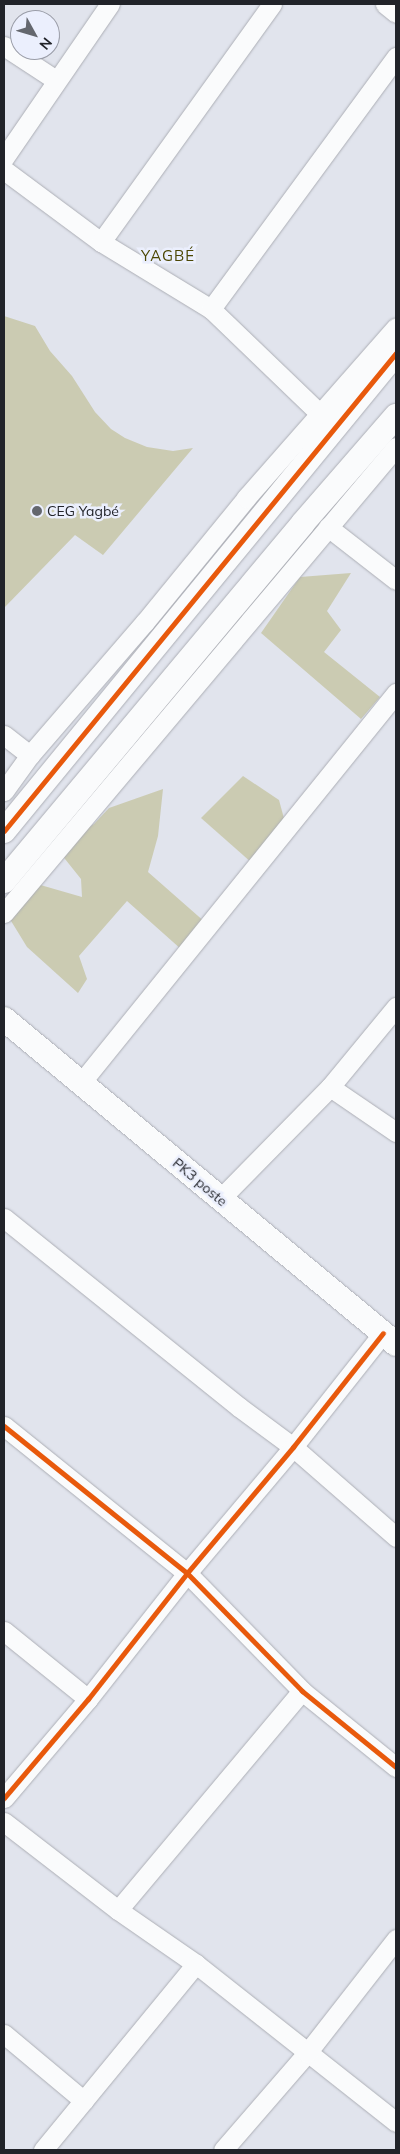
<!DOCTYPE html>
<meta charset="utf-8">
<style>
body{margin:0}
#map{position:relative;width:400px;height:2154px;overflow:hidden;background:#e1e4ed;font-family:Mulish,sans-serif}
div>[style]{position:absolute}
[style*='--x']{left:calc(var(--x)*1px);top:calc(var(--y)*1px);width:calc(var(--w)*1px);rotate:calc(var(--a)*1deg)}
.green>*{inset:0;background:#cbcbb2}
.roads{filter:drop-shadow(0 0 1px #acaeb5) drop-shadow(0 0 1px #acaeb5)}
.minor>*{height:19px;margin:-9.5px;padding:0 9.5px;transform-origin:9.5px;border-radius:9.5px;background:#fafbfc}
.tertiary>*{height:24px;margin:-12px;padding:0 12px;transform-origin:12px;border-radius:12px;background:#fafbfc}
.cycleway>*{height:5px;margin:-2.5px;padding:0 2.5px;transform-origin:2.5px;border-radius:2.5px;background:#e8590c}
.dots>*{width:14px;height:14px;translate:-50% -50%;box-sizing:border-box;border:2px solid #ebeffd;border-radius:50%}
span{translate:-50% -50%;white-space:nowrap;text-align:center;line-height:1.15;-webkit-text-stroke:5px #ebeffd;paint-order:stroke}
.poi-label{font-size:14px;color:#212329}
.left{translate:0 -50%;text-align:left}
.street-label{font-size:14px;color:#212329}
.neighbourhood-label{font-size:15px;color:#4c4704;letter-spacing:1px}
.frame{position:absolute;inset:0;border:5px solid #212329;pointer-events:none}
.north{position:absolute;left:10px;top:10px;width:50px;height:50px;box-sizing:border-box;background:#ebeffd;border:1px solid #9a9da8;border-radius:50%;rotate:129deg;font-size:14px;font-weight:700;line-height:20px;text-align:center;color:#212329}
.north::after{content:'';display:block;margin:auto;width:18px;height:22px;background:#64676e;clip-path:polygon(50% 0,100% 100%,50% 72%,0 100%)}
</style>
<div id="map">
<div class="green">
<div style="clip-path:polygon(4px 316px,35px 326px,50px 351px,72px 376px,95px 412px,111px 429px,125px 438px,147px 447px,173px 451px,193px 448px,103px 555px,75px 535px,4px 608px)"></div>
<div style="clip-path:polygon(351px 573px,327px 611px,341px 630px,324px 652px,380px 697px,361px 719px,261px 633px,300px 577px)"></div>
<div style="clip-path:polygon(243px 776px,279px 800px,286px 826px,252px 863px,201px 818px)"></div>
<div style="clip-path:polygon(163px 789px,158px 836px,148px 872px,206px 923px,182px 950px,127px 901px,79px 956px,87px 979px,78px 993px,27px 947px,8px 916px,37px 884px,82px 897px,81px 879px,61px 854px,78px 834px,94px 824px,109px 808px)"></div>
</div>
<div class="roads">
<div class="minor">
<div style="--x:385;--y:4;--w:14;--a:39"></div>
<div style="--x:4;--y:46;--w:62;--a:33.2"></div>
<div style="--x:4;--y:158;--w:187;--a:-55.5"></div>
<div style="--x:4;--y:170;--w:121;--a:36.6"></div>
<div style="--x:101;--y:242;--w:129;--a:31.3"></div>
<div style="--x:211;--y:309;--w:151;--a:43.9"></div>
<div style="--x:101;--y:242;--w:293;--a:-54.3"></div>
<div style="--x:211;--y:309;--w:313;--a:-53.7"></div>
<div style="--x:328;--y:527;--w:86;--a:37.9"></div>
<div style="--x:4;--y:735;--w:33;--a:38"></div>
<div style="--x:4;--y:791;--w:44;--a:-54.2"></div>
<div style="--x:30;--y:755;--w:176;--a:-49.2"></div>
<div style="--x:145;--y:622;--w:160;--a:-50.8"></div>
<div style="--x:246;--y:498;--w:227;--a:-48.7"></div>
<div style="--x:4;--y:913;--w:609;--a:-49.93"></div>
<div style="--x:80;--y:1084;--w:503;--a:-51.06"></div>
<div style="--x:330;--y:1087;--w:80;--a:34.3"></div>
<div style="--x:220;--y:1199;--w:157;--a:-45.5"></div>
<div style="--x:330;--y:1087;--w:104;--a:-50.5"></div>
<div style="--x:4;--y:1218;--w:302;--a:38.8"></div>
<div style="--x:239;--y:1407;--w:67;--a:36.5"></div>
<div style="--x:293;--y:1447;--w:137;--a:41.1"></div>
<div style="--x:4;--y:1426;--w:235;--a:38.8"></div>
<div style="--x:187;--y:1573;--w:165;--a:45.7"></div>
<div style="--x:302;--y:1691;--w:121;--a:39"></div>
<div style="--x:4;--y:1631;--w:108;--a:39"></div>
<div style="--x:4;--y:1798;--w:130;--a:-49.7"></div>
<div style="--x:88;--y:1699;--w:160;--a:-51.8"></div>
<div style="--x:187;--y:1573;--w:165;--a:-49.9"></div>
<div style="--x:293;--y:1447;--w:145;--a:-51.7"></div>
<div style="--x:4;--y:1822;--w:144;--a:37.7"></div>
<div style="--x:118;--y:1910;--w:95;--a:34.7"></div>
<div style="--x:196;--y:1964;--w:255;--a:38.3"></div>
<div style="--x:118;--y:1910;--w:286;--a:-50"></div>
<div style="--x:4;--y:2034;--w:104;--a:39.9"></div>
<div style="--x:43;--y:2150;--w:241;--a:-50.6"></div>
<div style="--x:223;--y:2150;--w:128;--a:-49.1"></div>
<div style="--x:307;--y:2053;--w:145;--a:-52"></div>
</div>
<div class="tertiary">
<div style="--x:4;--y:831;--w:618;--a:-50.65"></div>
<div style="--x:4;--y:881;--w:466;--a:-50.1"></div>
<div style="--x:303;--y:523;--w:142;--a:-49"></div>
<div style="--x:4;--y:1019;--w:509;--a:39.66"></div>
</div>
</div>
<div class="cycleway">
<div style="--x:4;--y:831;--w:618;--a:-50.65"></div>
<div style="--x:4;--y:1426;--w:235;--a:38.8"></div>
<div style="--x:187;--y:1573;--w:165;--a:45.7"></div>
<div style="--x:302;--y:1691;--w:121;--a:39"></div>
<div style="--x:4;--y:1798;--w:130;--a:-49.7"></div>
<div style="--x:88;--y:1699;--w:160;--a:-51.8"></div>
<div style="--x:187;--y:1573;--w:165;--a:-49.9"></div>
<div style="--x:293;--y:1447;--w:145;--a:-51.7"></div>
</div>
<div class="dots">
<div style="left:37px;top:511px;background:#64676e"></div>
</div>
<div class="poi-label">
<span class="left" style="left:47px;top:511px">CEG Yagbé</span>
</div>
<div class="street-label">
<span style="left:200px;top:1182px;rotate:40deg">PK3 poste</span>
</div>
<div class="neighbourhood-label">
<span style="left:168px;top:256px">YAGBÉ</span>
</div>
<div class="frame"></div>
<div class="north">N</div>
</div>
